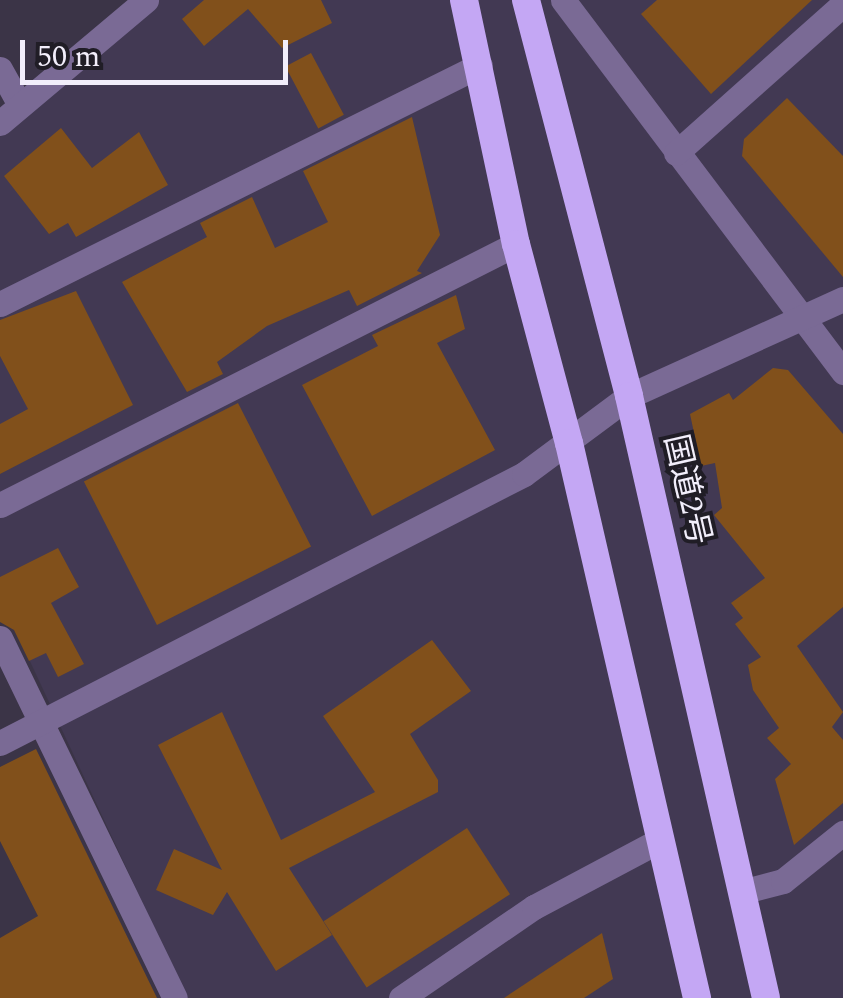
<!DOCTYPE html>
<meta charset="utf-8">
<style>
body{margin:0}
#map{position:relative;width:843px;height:998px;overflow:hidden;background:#3b3447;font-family:Spectral,"Noto Sans JP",serif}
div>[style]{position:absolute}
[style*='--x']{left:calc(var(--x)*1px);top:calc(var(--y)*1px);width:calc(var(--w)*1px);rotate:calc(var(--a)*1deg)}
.built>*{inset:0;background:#423953}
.building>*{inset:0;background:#81501b;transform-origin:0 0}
.minor>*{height:25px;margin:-12.5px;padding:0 12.5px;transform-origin:12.5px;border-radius:12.5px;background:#7a6a95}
.tertiary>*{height:25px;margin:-12.5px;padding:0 12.5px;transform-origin:12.5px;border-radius:12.5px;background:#7a6a95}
.trunk>*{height:28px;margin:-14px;padding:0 14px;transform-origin:14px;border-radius:14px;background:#c4a7f4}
span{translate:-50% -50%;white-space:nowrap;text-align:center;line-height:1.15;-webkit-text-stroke:8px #201d26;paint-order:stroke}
.street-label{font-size:32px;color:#f2eefb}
.scale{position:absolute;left:20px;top:40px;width:268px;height:45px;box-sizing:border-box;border:5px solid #f2eefb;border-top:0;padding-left:12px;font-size:30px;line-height:35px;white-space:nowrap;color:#f2eefb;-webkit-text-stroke:8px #201d26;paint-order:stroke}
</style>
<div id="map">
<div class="built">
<div style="clip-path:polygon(138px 0,843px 0,843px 998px,187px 998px,0 597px,0 120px)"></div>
</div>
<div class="building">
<div style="clip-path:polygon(204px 0,321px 0,332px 23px,282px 48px,248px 9px,204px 46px,182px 19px)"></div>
<div style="clip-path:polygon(657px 0,812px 0,711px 94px,641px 14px)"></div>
<div style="left:311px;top:53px;width:70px;height:29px;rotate:62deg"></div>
<div style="clip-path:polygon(787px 98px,843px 156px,843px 277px,742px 156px,744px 139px)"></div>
<div style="clip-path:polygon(412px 117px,440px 235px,417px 271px,422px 273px,357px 306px,349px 290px,267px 326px,217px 362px,223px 374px,187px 392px,122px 282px,207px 237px,200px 223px,252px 197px,275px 248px,328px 222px,303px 171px)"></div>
<div style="clip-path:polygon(61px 128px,92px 168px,139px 132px,168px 185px,76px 237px,68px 223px,49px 234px,4px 176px)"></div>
<div style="clip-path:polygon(76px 291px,133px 405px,0 474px,0 424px,28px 409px,0 356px,0 320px)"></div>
<div style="clip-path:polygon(456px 295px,465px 329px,437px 343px,495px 450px,372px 516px,302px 385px,378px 346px,372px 335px)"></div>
<div style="clip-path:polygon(773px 368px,788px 370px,843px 434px,843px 607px,797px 646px,843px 712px,832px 727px,843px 740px,843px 803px,794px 845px,775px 779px,791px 764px,767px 738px,779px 728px,753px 690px,748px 665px,761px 657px,735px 624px,743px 618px,731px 603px,765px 578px,714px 515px,722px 508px,715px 463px,701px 466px,690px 414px,729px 393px,733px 400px)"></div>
<div style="left:238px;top:403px;width:161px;height:173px;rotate:63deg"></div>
<div style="clip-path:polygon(58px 548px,79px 587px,51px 603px,84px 664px,58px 677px,46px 653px,29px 661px,14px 630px,0 622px,0 577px)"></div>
<div style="clip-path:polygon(432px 640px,471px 691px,410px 734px,438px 780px,438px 792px,289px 868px,332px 935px,276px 971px,227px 892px,213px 915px,156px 890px,174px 849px,222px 870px,158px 745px,222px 712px,281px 840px,375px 792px,323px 716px)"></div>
<div style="clip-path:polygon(36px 749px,157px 998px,0 998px,0 938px,38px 916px,0 841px,0 767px)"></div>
<div style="left:467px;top:828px;width:79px;height:171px;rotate:57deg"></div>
<div style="clip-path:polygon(602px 933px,613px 979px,584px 998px,504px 998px)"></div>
</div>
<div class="minor">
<div style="--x:0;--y:69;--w:41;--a:60.9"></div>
<div style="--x:0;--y:304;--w:536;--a:-26.47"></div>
<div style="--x:0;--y:505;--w:578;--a:-26.83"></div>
<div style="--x:0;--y:638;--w:400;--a:64.1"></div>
<div style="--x:741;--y:892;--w:43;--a:-14.7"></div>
<div style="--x:783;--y:881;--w:77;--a:-38.7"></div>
<div style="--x:401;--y:998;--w:161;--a:-34.4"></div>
<div style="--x:534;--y:907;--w:143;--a:-28"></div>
</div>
<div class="tertiary">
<div style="--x:563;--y:0;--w:466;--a:53"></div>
<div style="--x:0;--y:123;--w:191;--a:-40.1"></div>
<div style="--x:676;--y:153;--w:224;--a:-41.7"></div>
<div style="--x:0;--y:743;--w:589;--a:-27.17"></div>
<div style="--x:524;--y:474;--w:131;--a:-36.6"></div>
<div style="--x:629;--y:396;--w:235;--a:-24.4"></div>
</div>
<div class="trunk">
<div style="--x:464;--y:0;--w:249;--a:78"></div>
<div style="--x:516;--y:244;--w:206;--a:75.1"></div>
<div style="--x:569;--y:443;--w:570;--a:77.01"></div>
<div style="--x:526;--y:0;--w:409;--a:75.4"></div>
<div style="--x:629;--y:396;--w:617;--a:77.18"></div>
</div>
<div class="street-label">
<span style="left:686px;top:490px;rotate:77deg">国道2号</span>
</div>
<div class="scale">50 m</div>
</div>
